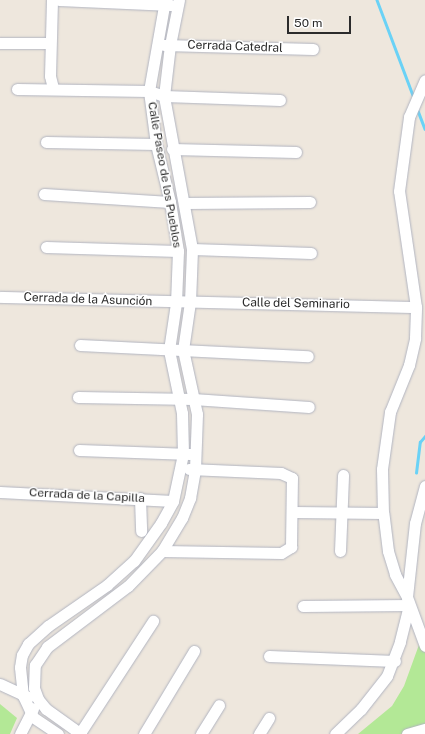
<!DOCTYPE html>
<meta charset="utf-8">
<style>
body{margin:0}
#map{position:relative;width:425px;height:734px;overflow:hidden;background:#eee7dd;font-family:"Public Sans",sans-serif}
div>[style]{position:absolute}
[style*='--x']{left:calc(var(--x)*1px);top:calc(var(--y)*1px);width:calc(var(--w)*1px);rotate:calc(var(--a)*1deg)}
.green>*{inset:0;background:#b3e896}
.stream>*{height:2.5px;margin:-1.25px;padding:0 1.25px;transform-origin:1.25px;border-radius:1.25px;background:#6ad2f6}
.roads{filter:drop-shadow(0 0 1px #b1b4c0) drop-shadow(0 0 1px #b1b4c0)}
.minor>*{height:11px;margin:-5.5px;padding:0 5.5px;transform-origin:5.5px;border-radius:5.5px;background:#fff}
span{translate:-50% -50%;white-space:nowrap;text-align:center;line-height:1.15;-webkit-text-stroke:3px #fff;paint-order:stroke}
.street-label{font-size:12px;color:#2b2b2b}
.scale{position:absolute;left:287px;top:16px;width:64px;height:18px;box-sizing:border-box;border:2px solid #2b2b2b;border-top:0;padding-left:5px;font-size:12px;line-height:14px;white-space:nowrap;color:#2b2b2b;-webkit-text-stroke:3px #fff;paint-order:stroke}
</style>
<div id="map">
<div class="green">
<div style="clip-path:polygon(420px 642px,425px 643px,425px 728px,408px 734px,358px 734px,392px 706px,404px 686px)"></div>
<div style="clip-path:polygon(0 704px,17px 718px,10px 734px,0 734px)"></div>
</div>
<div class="stream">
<div style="--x:377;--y:0;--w:105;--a:69.3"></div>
<div style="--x:417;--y:108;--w:22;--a:69"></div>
<div style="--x:416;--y:473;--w:31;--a:-83"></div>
<div style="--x:420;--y:442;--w:8;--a:-50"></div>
</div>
<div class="roads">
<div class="minor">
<div style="--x:52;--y:0;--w:76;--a:91.5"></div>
<div style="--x:50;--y:76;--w:12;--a:76"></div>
<div style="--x:59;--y:0;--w:112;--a:2.6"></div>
<div style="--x:0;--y:43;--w:50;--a:0"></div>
<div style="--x:164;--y:45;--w:149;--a:1.5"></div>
<div style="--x:17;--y:89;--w:132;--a:0.9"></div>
<div style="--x:149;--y:91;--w:16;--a:18"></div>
<div style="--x:164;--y:96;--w:116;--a:2"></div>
<div style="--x:46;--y:142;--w:110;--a:1"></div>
<div style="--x:172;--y:149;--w:124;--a:1.4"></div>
<div style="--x:44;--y:194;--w:126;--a:3.6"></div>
<div style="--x:185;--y:203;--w:125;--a:-0.5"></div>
<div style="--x:46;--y:247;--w:132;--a:1.7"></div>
<div style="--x:192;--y:249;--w:119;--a:1.9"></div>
<div style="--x:0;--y:297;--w:416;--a:1.4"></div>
<div style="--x:80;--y:345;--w:228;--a:2.8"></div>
<div style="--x:78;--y:397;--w:115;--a:1"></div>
<div style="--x:193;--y:399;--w:116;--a:3.9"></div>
<div style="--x:79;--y:450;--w:111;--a:2.1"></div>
<div style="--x:425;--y:486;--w:38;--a:105"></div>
<div style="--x:415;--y:523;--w:74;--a:96.2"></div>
<div style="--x:407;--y:597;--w:52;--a:69.8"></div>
<div style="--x:0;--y:492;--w:173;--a:3"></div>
<div style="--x:140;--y:498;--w:33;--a:88"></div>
<div style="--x:293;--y:512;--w:90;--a:0.6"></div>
<div style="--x:162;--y:551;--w:119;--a:1"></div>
<div style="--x:281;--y:553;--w:12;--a:-31"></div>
<div style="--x:291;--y:547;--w:69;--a:-89.2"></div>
<div style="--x:292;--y:478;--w:12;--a:-156"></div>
<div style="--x:281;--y:473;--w:92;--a:-177.5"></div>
<div style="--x:340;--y:551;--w:76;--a:-87.7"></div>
<div style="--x:407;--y:597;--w:26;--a:-118"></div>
<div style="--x:395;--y:574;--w:24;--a:-107"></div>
<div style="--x:388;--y:551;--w:38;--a:-97"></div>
<div style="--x:383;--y:513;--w:44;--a:-91.3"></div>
<div style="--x:382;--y:469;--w:58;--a:-82"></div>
<div style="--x:390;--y:412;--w:51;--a:-68"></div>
<div style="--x:409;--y:365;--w:28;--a:-77"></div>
<div style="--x:415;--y:338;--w:31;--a:-88"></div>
<div style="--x:416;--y:307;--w:117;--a:-98.3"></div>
<div style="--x:399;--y:191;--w:75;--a:-82.3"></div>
<div style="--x:409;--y:117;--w:40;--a:-66.6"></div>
<div style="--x:303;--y:606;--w:106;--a:-0.5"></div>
<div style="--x:409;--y:605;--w:38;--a:104"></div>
<div style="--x:400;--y:642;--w:36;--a:111"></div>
<div style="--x:387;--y:676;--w:42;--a:128.2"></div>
<div style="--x:361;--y:709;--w:36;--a:136"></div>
<div style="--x:269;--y:656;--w:126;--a:2.3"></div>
<div style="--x:0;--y:684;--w:31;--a:25"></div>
<div style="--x:80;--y:733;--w:134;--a:-56.9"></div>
<div style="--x:20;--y:734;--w:29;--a:-63"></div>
<div style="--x:58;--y:734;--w:30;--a:-146"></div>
<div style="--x:33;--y:717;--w:23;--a:-115"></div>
<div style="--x:23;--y:696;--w:29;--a:-96"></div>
<div style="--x:20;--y:667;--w:12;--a:-81"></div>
<div style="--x:22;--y:655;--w:13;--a:-61"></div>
<div style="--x:28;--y:644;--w:27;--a:-42"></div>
<div style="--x:48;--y:626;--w:72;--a:-34.8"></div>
<div style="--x:107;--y:585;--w:36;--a:-42"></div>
<div style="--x:134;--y:561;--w:47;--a:-54.6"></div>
<div style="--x:161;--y:523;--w:25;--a:-61"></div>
<div style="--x:173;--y:501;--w:48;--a:-78"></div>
<div style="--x:183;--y:454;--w:41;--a:-91.4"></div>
<div style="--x:182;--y:413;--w:64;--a:-101.7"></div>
<div style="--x:169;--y:350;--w:48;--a:-81.5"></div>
<div style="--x:176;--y:303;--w:52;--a:-87.8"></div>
<div style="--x:178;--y:251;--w:50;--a:-99.3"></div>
<div style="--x:170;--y:202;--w:60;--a:-103.6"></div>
<div style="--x:156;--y:144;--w:53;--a:-97.5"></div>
<div style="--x:149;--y:91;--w:92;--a:-80"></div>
<div style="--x:81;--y:734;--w:43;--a:-144.5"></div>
<div style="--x:46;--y:709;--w:13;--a:-129"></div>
<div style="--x:38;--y:699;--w:12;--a:-110"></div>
<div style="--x:34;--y:688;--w:23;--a:-88"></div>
<div style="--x:35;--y:665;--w:22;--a:-56"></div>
<div style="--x:47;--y:647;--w:101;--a:-37"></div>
<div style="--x:128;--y:586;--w:49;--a:-45.8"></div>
<div style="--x:162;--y:551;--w:39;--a:-59"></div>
<div style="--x:182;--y:518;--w:22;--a:-68"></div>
<div style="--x:190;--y:498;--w:29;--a:-80"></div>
<div style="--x:195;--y:469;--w:55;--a:-87.9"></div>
<div style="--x:197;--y:414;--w:66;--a:-102.3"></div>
<div style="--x:183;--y:350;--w:49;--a:-81.7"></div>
<div style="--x:190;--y:302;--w:53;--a:-87.8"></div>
<div style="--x:192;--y:249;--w:156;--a:-100.4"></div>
<div style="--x:164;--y:96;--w:51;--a:-83.3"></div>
<div style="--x:170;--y:45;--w:46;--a:-78.7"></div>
<div style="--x:144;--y:734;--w:97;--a:-58.9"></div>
<div style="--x:201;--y:734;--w:34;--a:-58"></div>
<div style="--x:259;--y:734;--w:19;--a:-58"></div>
<div style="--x:407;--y:734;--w:19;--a:-16"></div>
</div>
</div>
<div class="street-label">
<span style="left:235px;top:47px;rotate:2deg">Cerrada Catedral</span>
<span style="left:164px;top:175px;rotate:80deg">Calle Paseo de los Pueblos</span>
<span style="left:88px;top:300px;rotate:2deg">Cerrada de la Asunción</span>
<span style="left:296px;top:304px;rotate:1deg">Calle del Seminario</span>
<span style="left:87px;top:496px;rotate:3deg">Cerrada de la Capilla</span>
</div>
<div class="scale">50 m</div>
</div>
